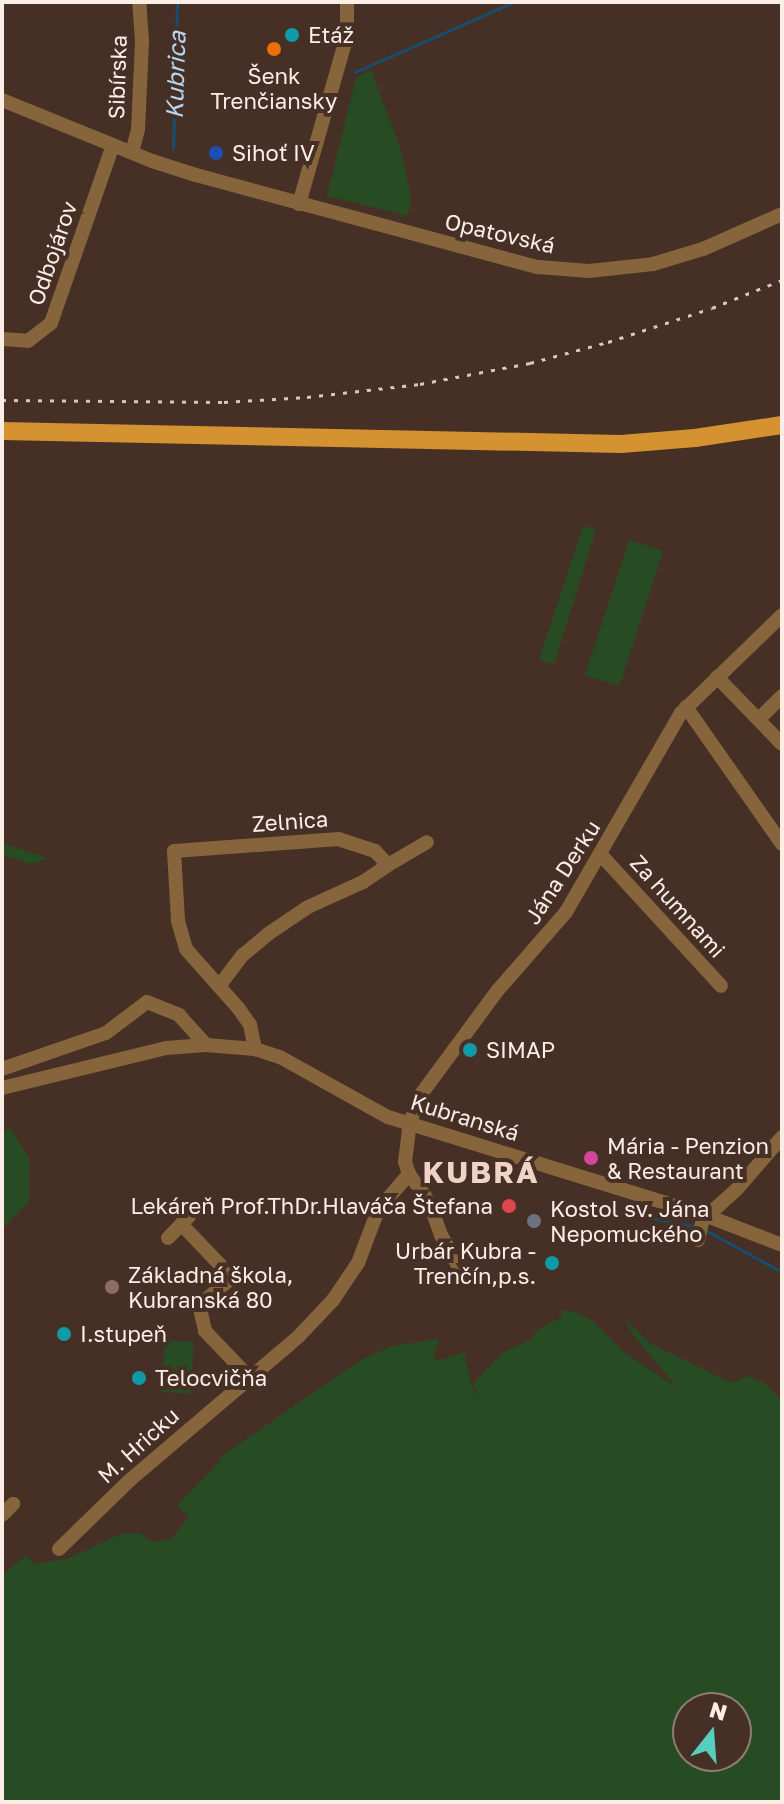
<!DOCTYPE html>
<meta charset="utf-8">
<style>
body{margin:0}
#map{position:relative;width:784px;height:1804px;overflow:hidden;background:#463026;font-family:"Golos Text",sans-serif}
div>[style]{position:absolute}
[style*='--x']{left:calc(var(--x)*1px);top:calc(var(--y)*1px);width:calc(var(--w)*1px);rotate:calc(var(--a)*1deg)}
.green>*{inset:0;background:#274b22;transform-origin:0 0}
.stream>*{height:3px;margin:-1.5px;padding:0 1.5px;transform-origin:1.5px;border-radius:1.5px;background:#174d6f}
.minor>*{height:14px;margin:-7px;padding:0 7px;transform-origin:7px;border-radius:7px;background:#86653c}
.major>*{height:18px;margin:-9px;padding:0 9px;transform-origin:9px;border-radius:9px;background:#d59230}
.rail>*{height:3px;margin-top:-1.5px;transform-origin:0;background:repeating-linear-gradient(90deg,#d7c7c0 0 4px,transparent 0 12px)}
.dots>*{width:22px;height:22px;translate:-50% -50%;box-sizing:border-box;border:4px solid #463026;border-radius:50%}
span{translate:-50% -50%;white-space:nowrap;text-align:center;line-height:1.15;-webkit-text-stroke:8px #463026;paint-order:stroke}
.poi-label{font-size:22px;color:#fcede7}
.left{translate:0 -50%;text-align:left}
.right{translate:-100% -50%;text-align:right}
.street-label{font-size:22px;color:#fcede7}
.water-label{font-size:24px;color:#b4d6f0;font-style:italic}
.district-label{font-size:30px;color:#efd3c6;font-weight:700;letter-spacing:2px}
.frame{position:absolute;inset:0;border:4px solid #fcede7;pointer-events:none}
.north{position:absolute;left:672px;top:1692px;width:80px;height:80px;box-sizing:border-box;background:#463026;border:2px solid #8f7c73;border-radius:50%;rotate:17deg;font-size:22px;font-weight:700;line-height:32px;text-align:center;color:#fcede7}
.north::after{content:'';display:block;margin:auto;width:28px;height:36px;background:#58cebf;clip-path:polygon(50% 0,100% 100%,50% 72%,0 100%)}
</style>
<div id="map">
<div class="green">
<div style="clip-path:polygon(371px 70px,399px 144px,411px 196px,408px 216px,327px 196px,356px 78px)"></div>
<div style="clip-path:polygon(583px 526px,596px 530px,554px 665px,539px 660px)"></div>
<div style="left:629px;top:540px;width:36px;height:142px;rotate:18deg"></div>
<div style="clip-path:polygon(2px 843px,48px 858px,32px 864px,2px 855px)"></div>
<div style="clip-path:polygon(11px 1129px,29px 1158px,29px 1202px,2px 1229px,2px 1130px)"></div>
<div style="clip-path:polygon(evenodd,561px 1311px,572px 1311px,592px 1320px,624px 1352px,678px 1389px,629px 1329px,625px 1319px,651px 1344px,732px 1383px,748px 1376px,763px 1382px,782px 1401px,782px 1802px,2px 1802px,2px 1576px,26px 1555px,35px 1564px,67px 1559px,121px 1534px,139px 1533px,154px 1542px,171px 1539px,189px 1517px,177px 1505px,221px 1460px,220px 1457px,361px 1360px,392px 1346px,439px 1339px,434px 1357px,437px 1361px,464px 1352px,472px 1387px,481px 1399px,473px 1384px,502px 1353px,532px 1339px,536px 1331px,562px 1317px,561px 1311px,688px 1708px,736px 1708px,736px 1756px,688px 1756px,688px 1708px)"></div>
<div style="left:165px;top:1340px;width:29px;height:52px;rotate:4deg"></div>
</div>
<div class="stream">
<div style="--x:355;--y:72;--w:174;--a:-23.8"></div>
<div style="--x:173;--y:149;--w:147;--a:-88.4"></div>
<div style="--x:652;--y:1218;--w:47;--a:11.1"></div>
<div style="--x:705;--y:1230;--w:88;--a:28.6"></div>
</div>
<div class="minor">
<div style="--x:2;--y:100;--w:162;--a:22.1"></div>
<div style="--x:152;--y:161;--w:46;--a:17.7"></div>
<div style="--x:196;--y:175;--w:354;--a:15.1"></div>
<div style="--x:538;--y:267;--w:51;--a:4.5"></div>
<div style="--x:589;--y:271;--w:64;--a:-6.2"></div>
<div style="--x:653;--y:264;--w:52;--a:-16.7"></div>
<div style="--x:703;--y:249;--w:86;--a:-23.9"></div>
<div style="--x:132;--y:152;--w:23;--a:-75"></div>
<div style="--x:138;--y:130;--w:89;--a:-87.4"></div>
<div style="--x:142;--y:41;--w:39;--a:-94"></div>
<div style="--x:299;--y:204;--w:176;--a:-74.1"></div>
<div style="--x:347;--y:35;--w:33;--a:-90"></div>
<div style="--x:2;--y:339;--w:26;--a:4"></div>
<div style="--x:28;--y:341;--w:29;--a:-38"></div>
<div style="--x:51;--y:323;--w:188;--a:-70.8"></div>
<div style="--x:717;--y:677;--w:93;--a:45.9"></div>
<div style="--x:686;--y:707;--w:167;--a:55"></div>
<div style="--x:759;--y:719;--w:33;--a:-45"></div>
<div style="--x:602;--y:856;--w:176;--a:47.5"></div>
<div style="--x:388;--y:865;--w:45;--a:-30.5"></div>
<div style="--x:220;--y:985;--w:38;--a:-53"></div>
<div style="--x:243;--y:955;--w:33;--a:-40"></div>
<div style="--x:268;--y:934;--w:48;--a:-34"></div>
<div style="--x:308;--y:907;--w:60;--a:-24.4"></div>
<div style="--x:363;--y:882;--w:30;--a:-34"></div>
<div style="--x:388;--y:865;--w:19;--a:-133"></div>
<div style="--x:375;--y:851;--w:38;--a:-162"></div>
<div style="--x:339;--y:839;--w:165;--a:175.8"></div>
<div style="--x:174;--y:851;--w:70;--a:86.7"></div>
<div style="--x:178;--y:921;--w:29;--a:74"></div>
<div style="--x:186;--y:949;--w:80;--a:48.5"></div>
<div style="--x:239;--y:1009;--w:19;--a:55"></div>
<div style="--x:250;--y:1025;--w:25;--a:78"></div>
<div style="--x:2;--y:1069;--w:110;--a:-19.1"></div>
<div style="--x:106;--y:1033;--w:51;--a:-37.1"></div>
<div style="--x:147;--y:1002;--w:35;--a:22"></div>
<div style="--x:179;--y:1015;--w:40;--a:48"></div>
<div style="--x:2;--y:1088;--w:169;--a:-13.7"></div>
<div style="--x:166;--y:1048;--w:40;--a:-4.3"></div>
<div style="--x:206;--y:1045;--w:49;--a:4.7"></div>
<div style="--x:255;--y:1049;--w:26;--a:18"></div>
<div style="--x:280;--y:1057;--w:124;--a:29.1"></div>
<div style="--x:388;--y:1117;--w:334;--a:17.2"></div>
<div style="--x:707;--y:1216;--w:80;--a:21.1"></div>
<div style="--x:409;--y:1174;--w:34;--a:54"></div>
<div style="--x:429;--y:1202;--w:35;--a:70"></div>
<div style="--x:441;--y:1235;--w:35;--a:61"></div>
<div style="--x:707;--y:1216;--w:40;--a:-42"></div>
<div style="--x:737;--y:1189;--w:69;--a:-49.1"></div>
<div style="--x:181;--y:1224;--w:68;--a:46.2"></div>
<div style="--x:228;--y:1273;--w:8;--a:90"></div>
<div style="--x:228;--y:1281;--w:34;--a:140"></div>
<div style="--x:202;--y:1303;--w:10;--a:96"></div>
<div style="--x:201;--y:1313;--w:18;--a:77"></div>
<div style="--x:205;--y:1331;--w:64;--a:46.3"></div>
<div style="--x:168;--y:1238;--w:30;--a:-46"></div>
<div style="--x:698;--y:1240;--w:26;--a:-77"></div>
<div style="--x:2;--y:1515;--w:16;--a:-45"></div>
<div style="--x:59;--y:1549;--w:99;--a:-44.2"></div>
<div style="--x:130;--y:1480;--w:222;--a:-40.4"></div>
<div style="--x:299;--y:1336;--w:50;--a:-46.6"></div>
<div style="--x:333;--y:1300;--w:45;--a:-56"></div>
<div style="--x:358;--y:1263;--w:57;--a:-69.3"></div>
<div style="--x:378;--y:1210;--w:48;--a:-49.3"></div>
<div style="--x:409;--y:1174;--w:13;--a:-108"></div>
<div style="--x:405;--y:1162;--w:39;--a:-83"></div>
<div style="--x:410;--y:1123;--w:28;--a:-71"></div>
<div style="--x:419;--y:1097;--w:133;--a:-53.6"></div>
<div style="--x:498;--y:990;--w:103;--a:-48.9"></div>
<div style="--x:566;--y:912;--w:230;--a:-60"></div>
<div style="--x:681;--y:713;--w:141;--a:-44.1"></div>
</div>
<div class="major">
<div style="--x:2;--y:431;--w:619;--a:1.2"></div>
<div style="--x:621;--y:444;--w:74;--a:-4.6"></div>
<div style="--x:695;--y:438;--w:88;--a:-8.5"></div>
</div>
<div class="rail">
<div style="--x:2;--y:400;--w:222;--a:0.5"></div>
<div style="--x:224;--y:402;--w:83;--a:-3.4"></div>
<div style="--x:307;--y:397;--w:114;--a:-6.6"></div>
<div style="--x:420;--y:384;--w:112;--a:-10.8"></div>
<div style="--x:530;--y:363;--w:81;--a:-15.1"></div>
<div style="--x:608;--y:342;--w:109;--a:-18.1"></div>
<div style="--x:712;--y:308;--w:75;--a:-21.8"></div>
</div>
<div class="dots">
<div style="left:292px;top:35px;background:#0f9aa8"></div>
<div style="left:274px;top:49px;background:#e8710a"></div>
<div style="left:216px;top:153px;background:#1a4fb4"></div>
<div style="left:470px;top:1050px;background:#0f9aa8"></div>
<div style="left:591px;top:1158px;background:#d1479c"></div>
<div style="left:509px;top:1206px;background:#e0444e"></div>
<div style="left:534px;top:1221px;background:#6b7280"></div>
<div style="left:552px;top:1263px;background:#0f9aa8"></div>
<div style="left:112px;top:1287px;background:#8d6e63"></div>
<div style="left:64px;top:1334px;background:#0f9aa8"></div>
<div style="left:139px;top:1378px;background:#0f9aa8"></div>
</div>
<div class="poi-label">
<span class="left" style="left:308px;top:35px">Etáž</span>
<span style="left:274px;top:88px">Šenk<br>Trenčiansky</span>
<span class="left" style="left:232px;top:153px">Sihoť IV</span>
<span class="left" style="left:486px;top:1050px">SIMAP</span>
<span class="left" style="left:607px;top:1158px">Mária - Penzion<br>&amp; Restaurant</span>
<span class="right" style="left:493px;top:1206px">Lekáreň Prof.ThDr.Hlaváča Štefana</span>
<span class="left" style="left:550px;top:1221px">Kostol sv. Jána<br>Nepomuckého</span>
<span class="right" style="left:536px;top:1263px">Urbár Kubra -<br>Trenčín,p.s.</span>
<span class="left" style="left:128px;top:1287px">Základná škola,<br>Kubranská 80</span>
<span class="left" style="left:80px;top:1334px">I.stupeň</span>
<span class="left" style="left:155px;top:1378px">Telocvičňa</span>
</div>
<div class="street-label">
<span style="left:117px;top:77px;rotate:-88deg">Sibírska</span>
<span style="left:500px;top:233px;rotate:13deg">Opatovská</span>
<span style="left:52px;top:253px;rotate:-71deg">Odbojárov</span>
<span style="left:290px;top:821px;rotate:-4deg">Zelnica</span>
<span style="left:562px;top:872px;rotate:-57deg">Jána Derku</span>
<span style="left:678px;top:906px;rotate:48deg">Za humnami</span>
<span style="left:465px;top:1117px;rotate:17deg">Kubranská</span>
<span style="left:138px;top:1445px;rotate:-42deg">M. Hricku</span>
</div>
<div class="water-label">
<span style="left:175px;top:75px;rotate:-88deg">Kubrica</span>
</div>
<div class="district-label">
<span style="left:481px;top:1172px">KUBRÁ</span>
</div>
<div class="frame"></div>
<div class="north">N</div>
</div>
